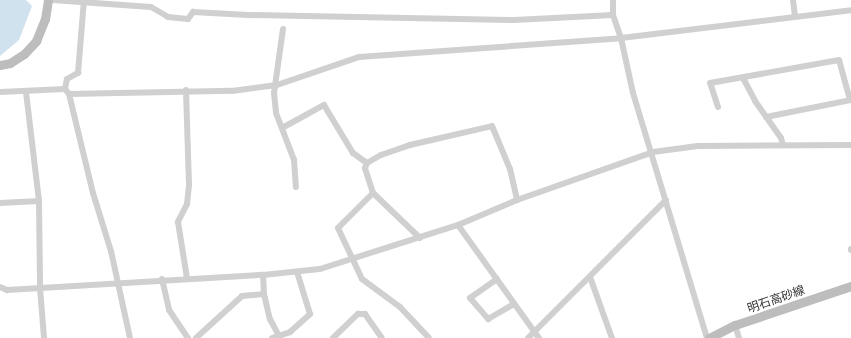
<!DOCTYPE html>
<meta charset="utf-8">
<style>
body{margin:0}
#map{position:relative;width:851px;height:338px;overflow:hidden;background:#fff;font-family:Ubuntu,"Noto Sans JP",sans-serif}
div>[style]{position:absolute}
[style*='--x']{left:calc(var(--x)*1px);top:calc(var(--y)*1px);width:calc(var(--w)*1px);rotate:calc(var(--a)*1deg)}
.water>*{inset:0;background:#cfe2ee}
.street>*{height:6px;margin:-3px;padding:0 3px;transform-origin:3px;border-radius:3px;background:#d0d0d0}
.secondary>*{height:9px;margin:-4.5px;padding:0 4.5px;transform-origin:4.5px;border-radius:4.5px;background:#bdbdbd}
span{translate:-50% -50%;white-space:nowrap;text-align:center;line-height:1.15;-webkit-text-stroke:4px #fff;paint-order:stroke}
.street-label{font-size:12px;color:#333}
</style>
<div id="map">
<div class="water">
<div style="clip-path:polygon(0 0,26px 0,32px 6px,19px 40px,0 56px)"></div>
</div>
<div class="street">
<div style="--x:52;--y:0;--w:99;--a:4"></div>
<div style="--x:151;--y:7;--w:20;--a:30"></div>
<div style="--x:168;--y:17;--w:20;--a:6"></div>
<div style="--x:188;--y:19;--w:9;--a:-54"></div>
<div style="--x:193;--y:12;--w:55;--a:3.1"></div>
<div style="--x:248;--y:15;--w:266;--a:1.1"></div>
<div style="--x:514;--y:20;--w:99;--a:-2.9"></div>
<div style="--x:613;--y:0;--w:15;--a:90"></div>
<div style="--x:613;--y:15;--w:24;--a:71"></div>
<div style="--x:621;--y:38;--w:56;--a:77.7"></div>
<div style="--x:633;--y:93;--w:256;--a:73.2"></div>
<div style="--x:793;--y:0;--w:16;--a:83"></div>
<div style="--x:283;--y:29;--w:65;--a:98"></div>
<div style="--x:274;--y:93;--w:20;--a:84"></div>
<div style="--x:276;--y:113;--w:50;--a:69"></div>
<div style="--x:294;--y:160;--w:27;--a:86"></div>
<div style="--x:743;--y:78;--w:26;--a:62"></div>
<div style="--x:755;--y:101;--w:45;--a:54.9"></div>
<div style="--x:781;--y:138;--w:7;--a:74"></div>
<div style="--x:65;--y:89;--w:10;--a:-79"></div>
<div style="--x:67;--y:79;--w:13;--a:-29"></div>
<div style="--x:78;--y:73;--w:73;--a:-85.3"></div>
<div style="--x:186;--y:90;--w:95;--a:88.2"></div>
<div style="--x:189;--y:185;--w:19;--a:96"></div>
<div style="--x:187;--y:204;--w:20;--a:117"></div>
<div style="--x:178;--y:222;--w:57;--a:80.9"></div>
<div style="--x:0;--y:92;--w:65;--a:-2.6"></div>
<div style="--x:65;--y:89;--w:6;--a:51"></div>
<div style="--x:69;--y:94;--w:163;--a:-1.1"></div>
<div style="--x:232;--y:91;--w:45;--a:-7.6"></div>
<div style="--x:277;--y:85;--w:87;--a:-18.9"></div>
<div style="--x:359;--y:57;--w:263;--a:-4.1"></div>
<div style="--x:621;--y:38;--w:232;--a:-6.9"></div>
<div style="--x:26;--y:92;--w:110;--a:83.2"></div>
<div style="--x:39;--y:201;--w:87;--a:89.3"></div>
<div style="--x:40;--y:288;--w:50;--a:85.4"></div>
<div style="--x:69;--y:94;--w:102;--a:76.4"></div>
<div style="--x:93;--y:193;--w:61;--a:72.8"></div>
<div style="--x:111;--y:251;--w:89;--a:77.7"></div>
<div style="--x:718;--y:107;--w:25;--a:-108"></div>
<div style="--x:710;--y:83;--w:131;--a:-10.1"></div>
<div style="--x:839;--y:60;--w:41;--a:74.6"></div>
<div style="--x:766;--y:117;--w:87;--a:-11.3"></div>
<div style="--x:282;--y:128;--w:48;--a:-28.7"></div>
<div style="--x:324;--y:105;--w:56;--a:58.9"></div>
<div style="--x:353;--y:153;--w:17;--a:36"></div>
<div style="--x:373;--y:193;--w:49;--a:135"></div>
<div style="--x:338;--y:228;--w:56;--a:64.8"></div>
<div style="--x:362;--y:279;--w:47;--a:36.4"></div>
<div style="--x:400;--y:307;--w:42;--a:46.9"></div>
<div style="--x:0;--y:203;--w:39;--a:-3"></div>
<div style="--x:458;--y:225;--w:139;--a:54.4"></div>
<div style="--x:420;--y:238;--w:65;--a:-136.2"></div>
<div style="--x:373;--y:193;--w:26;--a:-108"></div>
<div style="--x:365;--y:168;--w:5;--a:-68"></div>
<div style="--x:367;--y:163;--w:16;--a:-30"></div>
<div style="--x:381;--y:155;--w:31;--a:-19"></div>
<div style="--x:410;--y:145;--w:84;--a:-13"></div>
<div style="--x:492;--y:126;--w:47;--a:67.3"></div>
<div style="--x:510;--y:169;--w:32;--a:77"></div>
<div style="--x:851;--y:249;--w:1;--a:90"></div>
<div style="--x:590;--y:277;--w:65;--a:70.2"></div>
<div style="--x:162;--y:279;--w:32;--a:77"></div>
<div style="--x:169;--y:310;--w:34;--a:56"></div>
<div style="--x:497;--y:279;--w:33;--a:145"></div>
<div style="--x:470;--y:298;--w:28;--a:49"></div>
<div style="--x:488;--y:319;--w:30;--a:-30"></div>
<div style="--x:0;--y:287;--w:8;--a:23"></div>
<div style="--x:7;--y:290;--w:256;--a:-3.4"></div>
<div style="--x:263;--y:275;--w:57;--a:-6"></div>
<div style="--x:320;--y:269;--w:145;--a:-17.7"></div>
<div style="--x:458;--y:225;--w:64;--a:-23"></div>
<div style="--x:517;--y:200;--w:144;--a:-19.4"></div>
<div style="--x:653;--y:152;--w:45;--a:-7.6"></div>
<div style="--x:698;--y:146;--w:153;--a:-0.4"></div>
<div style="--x:264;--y:294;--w:26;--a:77"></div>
<div style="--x:270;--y:319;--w:21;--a:62"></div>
<div style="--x:735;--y:325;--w:14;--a:73"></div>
<div style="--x:196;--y:338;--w:62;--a:-42.4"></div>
<div style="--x:242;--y:296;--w:22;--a:-5"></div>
<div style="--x:264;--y:294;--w:19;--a:-93"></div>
<div style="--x:272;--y:338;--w:19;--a:-18"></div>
<div style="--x:290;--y:332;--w:27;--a:-42"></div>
<div style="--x:310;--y:314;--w:44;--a:-107.2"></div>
<div style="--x:333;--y:338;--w:35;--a:-44"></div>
<div style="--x:358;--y:314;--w:7;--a:0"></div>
<div style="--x:365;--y:314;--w:29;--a:55"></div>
<div style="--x:528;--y:338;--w:195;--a:-45"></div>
</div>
<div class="secondary">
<div style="--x:0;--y:65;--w:10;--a:-11"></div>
<div style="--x:10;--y:63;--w:17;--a:-33"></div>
<div style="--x:24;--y:54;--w:18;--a:-47"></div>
<div style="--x:36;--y:41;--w:24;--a:-68"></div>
<div style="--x:45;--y:19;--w:19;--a:-81"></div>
<div style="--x:709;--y:338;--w:29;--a:-27"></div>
<div style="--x:735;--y:325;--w:122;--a:-18.6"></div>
</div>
<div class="street-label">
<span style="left:776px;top:299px;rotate:-19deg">明石高砂線</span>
</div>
</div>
